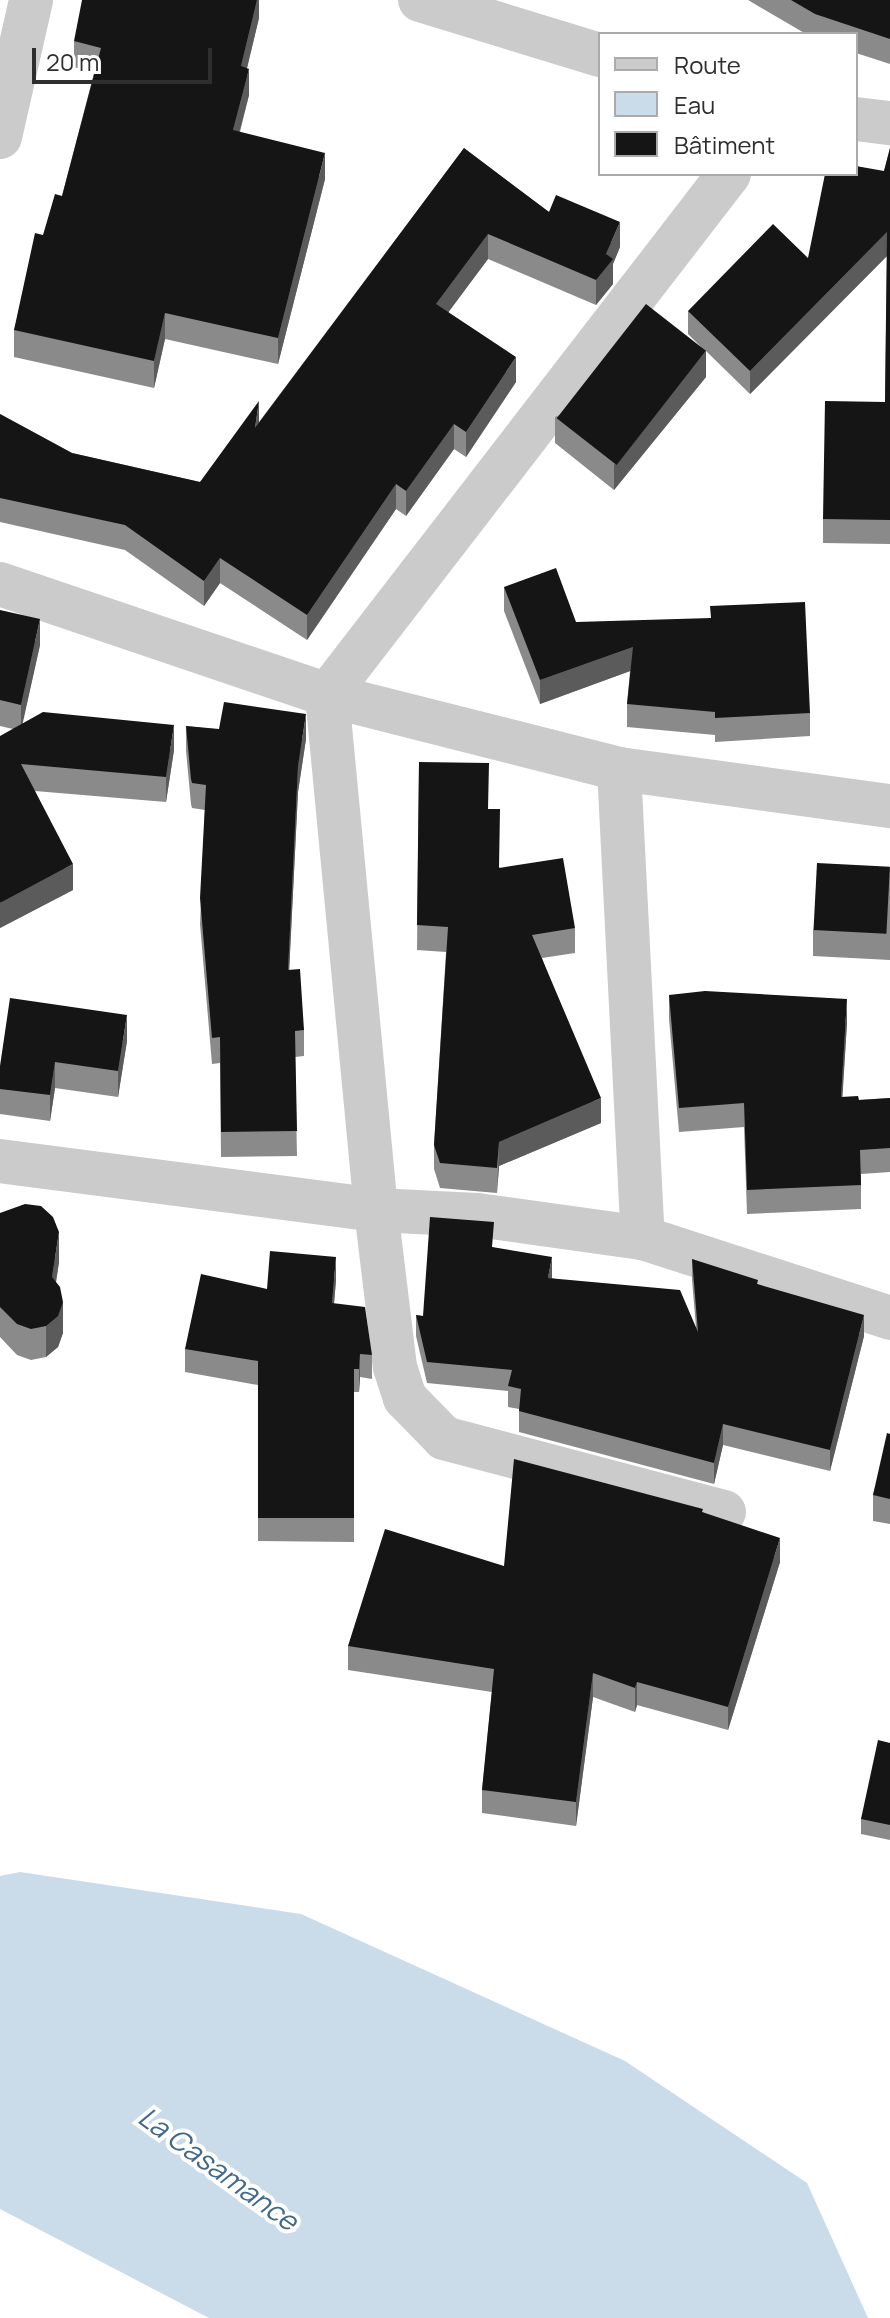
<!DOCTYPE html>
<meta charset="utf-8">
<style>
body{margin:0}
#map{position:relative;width:890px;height:2318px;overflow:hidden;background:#fff;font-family:Manrope,sans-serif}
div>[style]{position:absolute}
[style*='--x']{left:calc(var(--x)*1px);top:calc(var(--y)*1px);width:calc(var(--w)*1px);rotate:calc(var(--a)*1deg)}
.water>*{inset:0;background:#cadbe9}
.street>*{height:44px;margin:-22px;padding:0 22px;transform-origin:22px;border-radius:22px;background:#cbcbcb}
.wall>*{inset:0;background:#8a8a8a}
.shaded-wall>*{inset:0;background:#5b5b5b}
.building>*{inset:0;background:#151515;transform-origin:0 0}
span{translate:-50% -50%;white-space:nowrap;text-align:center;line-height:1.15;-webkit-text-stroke:8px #fff;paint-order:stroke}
.water-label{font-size:28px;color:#42698b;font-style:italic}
.legend{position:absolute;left:598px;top:32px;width:260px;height:144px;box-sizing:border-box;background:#fff;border:2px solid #ababab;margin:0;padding:10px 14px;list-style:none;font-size:24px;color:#2e2e2e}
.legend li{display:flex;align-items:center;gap:16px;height:40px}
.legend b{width:40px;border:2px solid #ababab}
.scale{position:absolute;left:32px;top:48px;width:180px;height:36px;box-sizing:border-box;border:4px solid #2e2e2e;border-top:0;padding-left:10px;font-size:24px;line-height:28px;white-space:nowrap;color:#2e2e2e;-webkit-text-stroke:6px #fff;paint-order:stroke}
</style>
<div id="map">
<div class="water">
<div style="clip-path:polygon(20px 1872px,301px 1914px,625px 2061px,807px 2183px,868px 2318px,209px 2318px,0 2209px,0 1876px)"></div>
</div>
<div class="street">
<div style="--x:420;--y:0;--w:188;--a:17"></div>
<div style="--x:856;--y:119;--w:34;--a:7"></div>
<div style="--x:0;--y:137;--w:140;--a:-77.2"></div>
<div style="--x:0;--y:584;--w:345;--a:18.7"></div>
<div style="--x:327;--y:695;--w:301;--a:14.2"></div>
<div style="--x:619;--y:769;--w:274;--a:7.8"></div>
<div style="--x:619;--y:769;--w:470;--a:87.1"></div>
<div style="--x:0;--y:1161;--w:379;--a:7.4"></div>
<div style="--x:376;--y:1210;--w:101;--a:2.8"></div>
<div style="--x:477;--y:1215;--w:168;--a:7.9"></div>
<div style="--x:643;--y:1238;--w:260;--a:17.9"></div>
<div style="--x:724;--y:1512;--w:290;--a:-165.2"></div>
<div style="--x:444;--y:1438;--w:56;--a:-134.3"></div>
<div style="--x:405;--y:1398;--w:33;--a:-108"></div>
<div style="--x:395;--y:1367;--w:158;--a:-96.9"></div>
<div style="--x:376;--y:1210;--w:517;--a:-95.44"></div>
<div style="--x:327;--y:695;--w:658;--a:-52.35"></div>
</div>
<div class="wall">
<div style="clip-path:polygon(259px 0,259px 18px,247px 68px,249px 95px,240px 132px,325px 179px,278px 364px,165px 339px,154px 388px,14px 357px,14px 330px,43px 235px,62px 196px,94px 73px,74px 67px,74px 41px)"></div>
<div style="clip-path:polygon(748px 0,890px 0,890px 64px,856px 53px,856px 34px,806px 34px)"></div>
<div style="clip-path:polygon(464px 148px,549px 212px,620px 247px,613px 264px,613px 284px,596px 305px,488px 259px,448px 312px,516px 382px,466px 457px,454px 449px,406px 516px,396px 509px,307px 640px,220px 583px,204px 606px,125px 550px,0 522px,0 414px,72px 453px,200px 482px,259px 422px)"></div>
<div style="clip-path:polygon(890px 148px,890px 544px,823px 543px,823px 519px,885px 402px,887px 256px,750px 394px,706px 351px,706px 377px,614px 490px,555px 443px,555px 417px,705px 351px,688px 334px,688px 311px,808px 258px,884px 171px)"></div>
<div style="clip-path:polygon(504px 587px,576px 622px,810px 713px,810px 736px,715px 742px,715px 735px,627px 727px,627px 704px,630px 671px,540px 704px,504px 611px)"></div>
<div style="clip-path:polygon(0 610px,40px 645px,22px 724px,174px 750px,166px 802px,35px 791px,73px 890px,0 928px,13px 729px,0 726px)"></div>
<div style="clip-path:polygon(186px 726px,306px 739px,298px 792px,289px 970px,304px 1030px,304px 1056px,295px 1057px,297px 1156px,221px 1157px,220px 1063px,212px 1064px,200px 924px,205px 810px,192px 808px,191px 804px,186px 751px)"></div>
<div style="clip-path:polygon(419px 762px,500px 868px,575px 928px,575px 953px,542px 958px,601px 1123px,499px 1166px,497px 1193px,440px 1188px,434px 1169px,434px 1145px,446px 952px,417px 950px)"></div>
<div style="clip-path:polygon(890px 867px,890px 960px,813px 956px,813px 930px)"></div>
<div style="clip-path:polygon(669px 995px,847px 1023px,842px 1097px,859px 1100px,890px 1098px,890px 1172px,861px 1174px,861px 1209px,747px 1214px,744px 1127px,679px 1132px,669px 1019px)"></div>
<div style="clip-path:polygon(127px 1041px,118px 1097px,55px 1088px,50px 1121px,0 1114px,0 1066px)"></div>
<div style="clip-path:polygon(0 1213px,59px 1262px,56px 1282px,63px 1333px,58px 1347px,46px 1357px,31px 1360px,17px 1355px,0 1337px)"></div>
<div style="clip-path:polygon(493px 1247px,552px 1278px,696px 1327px,692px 1280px,692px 1259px,758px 1284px,864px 1336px,830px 1471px,723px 1445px,714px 1484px,519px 1432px,519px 1409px,508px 1407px,508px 1391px,427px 1383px,416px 1336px,416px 1315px,423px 1316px)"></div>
<div style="clip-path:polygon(336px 1280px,334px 1304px,372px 1355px,372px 1379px,360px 1377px,359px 1392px,354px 1392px,354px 1542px,258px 1541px,258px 1385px,185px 1372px,185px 1349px,267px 1289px)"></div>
<div style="clip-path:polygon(890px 1434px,890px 1524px,873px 1521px,873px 1495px)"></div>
<div style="clip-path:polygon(703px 1512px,780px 1562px,728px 1730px,637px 1705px,635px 1712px,593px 1697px,576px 1826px,482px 1813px,482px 1790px,492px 1692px,348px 1670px,348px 1646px,504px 1566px)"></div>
<div style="clip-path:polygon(890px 1743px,890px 1840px,861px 1834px,861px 1819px)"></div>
</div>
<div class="shaded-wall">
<div style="clip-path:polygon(257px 0,259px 0,259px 18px,241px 93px,241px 66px)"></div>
<div style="clip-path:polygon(249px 69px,249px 95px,233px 156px,233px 130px)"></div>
<div style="clip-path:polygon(325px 153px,325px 179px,278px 364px,278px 338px)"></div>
<div style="clip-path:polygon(620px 222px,620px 247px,613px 264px,613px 284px,596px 305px,596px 280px,606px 254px)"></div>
<div style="clip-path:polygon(887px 232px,887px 256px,750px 394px,750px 371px)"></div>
<div style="clip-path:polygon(488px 234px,488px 259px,436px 329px,436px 304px)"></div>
<div style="clip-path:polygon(165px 313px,165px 339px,154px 388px,154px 361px)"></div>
<div style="clip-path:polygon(706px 351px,706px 377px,614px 490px,614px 465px)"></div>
<div style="clip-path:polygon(516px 357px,516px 382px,466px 457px,466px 432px)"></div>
<div style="clip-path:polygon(259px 401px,259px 426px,255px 428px)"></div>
<div style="clip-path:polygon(454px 424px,454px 449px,406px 516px,406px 491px)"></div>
<div style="clip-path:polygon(396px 484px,396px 509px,307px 640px,307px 615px)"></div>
<div style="clip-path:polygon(220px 558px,220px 583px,204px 606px,204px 581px)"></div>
<div style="clip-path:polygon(40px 619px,40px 645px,21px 731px,21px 705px)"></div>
<div style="clip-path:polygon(633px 647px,633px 670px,540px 704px,540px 680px)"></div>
<div style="clip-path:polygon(306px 714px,306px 739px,298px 792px,288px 995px,288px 970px,298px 766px)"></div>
<div style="clip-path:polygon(174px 725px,174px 750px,166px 802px,166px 777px)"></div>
<div style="clip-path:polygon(73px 864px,73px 890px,0 928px,0 903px)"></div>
<div style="clip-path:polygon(847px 999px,847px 1023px,841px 1121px,841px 1097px)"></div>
<div style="clip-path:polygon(127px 1015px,127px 1041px,118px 1097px,118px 1071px)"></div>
<div style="clip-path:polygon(55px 1062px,55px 1088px,50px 1121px,50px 1095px)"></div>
<div style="clip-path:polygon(601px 1098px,601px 1123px,499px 1166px,497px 1193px,499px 1142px)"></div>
<div style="clip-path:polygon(59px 1232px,59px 1262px,52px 1308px,52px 1277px)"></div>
<div style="clip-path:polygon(336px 1257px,336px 1280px,332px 1327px,332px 1303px)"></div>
<div style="clip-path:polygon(552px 1257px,552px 1278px,548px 1278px)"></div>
<div style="clip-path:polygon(63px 1302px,63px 1333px,58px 1347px,46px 1357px,46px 1326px)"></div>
<div style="clip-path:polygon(864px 1315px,864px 1336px,830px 1471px,830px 1450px)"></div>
<div style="clip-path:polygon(360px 1354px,360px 1377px,359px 1392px,359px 1369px)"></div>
<div style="clip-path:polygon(723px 1424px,723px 1445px,714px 1484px,714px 1463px)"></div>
<div style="clip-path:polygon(780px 1538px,780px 1562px,728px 1730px,728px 1707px)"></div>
<div style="clip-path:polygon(593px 1673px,593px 1697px,576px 1826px,576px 1802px)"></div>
<div style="clip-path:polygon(637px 1682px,637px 1705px,635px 1712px,635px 1688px)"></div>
</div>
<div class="building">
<div style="clip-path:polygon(82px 0,257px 0,241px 66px,249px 69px,233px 130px,325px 153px,278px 338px,165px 313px,154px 361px,14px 330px,35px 233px,43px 235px,55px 194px,62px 196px,101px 48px,74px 41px)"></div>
<div style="clip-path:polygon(791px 0,890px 0,890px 39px,815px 14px)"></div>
<div style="clip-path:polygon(464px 148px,549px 212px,556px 195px,620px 222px,606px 254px,613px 259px,596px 280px,488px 234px,436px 304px,516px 357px,466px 432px,454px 424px,406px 491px,396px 484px,307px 615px,220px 558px,204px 581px,125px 525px,0 498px,0 414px,72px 453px,200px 482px,259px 401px,255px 428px)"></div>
<div style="clip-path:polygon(890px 148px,890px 520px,823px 519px,825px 401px,885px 402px,887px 232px,750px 371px,688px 311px,773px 224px,808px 258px,825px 174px,856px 174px,856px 166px,884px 171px)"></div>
<div style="left:646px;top:304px;width:76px;height:145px;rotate:38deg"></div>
<div style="clip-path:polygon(556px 568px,576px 622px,711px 618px,710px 606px,805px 602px,810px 713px,715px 718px,715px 712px,627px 704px,633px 647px,540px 680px,504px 587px)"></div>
<div style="clip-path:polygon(0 610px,40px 619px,21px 705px,0 700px)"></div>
<div style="clip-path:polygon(224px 702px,306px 714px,298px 766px,288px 970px,300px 969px,304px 1030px,295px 1031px,297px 1131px,221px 1132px,220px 1037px,212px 1038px,200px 898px,206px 785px,192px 783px,191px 779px,186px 726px,219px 729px)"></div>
<div style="clip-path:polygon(43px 712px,174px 725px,166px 777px,21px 764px,73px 864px,0 903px,0 736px)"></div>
<div style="clip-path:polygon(419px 762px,489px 763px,488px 809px,500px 809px,499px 868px,563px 858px,575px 928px,532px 935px,601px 1098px,499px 1142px,497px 1168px,440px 1163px,434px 1145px,448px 927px,417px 925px)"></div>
<div style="left:817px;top:863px;width:73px;height:67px;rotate:3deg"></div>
<div style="clip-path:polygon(705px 991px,847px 999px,841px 1097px,858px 1096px,859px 1100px,890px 1098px,890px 1148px,860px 1150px,861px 1185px,747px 1190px,744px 1103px,679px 1108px,669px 995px)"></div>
<div style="clip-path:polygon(10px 998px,127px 1015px,118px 1071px,55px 1062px,50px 1095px,0 1089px,0 1066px)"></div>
<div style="clip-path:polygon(25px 1204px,41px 1206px,53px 1217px,59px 1232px,52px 1277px,60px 1287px,63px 1302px,58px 1316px,46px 1326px,31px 1329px,17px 1324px,0 1307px,0 1213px)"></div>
<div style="clip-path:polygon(430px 1217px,494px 1222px,492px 1247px,552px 1257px,548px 1278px,680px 1290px,698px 1332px,692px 1259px,758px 1280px,757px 1284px,864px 1315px,830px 1450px,723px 1424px,714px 1463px,519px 1411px,521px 1389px,508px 1386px,512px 1370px,427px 1362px,416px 1315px,423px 1316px)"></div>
<div style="clip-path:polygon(270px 1251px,336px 1257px,332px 1303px,365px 1307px,372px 1355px,360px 1354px,359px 1369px,354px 1369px,354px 1518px,258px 1518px,258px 1361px,185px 1349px,201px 1274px,267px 1289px)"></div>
<div style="clip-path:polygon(887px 1433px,890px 1434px,890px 1499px,873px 1495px)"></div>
<div style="clip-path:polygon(514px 1459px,703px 1509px,702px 1512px,780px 1538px,728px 1707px,637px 1682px,635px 1688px,593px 1673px,576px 1802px,482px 1790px,494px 1669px,348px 1646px,385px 1529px,504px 1566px)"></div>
<div style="clip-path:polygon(878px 1740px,890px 1743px,890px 1825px,861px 1819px)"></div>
</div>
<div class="water-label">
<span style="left:219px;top:2168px;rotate:36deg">La Casamance</span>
</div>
<ul class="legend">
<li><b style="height:10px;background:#cbcbcb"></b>Route</li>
<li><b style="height:22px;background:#cadbe9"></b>Eau</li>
<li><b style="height:22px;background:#151515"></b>Bâtiment</li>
</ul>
<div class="scale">20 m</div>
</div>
